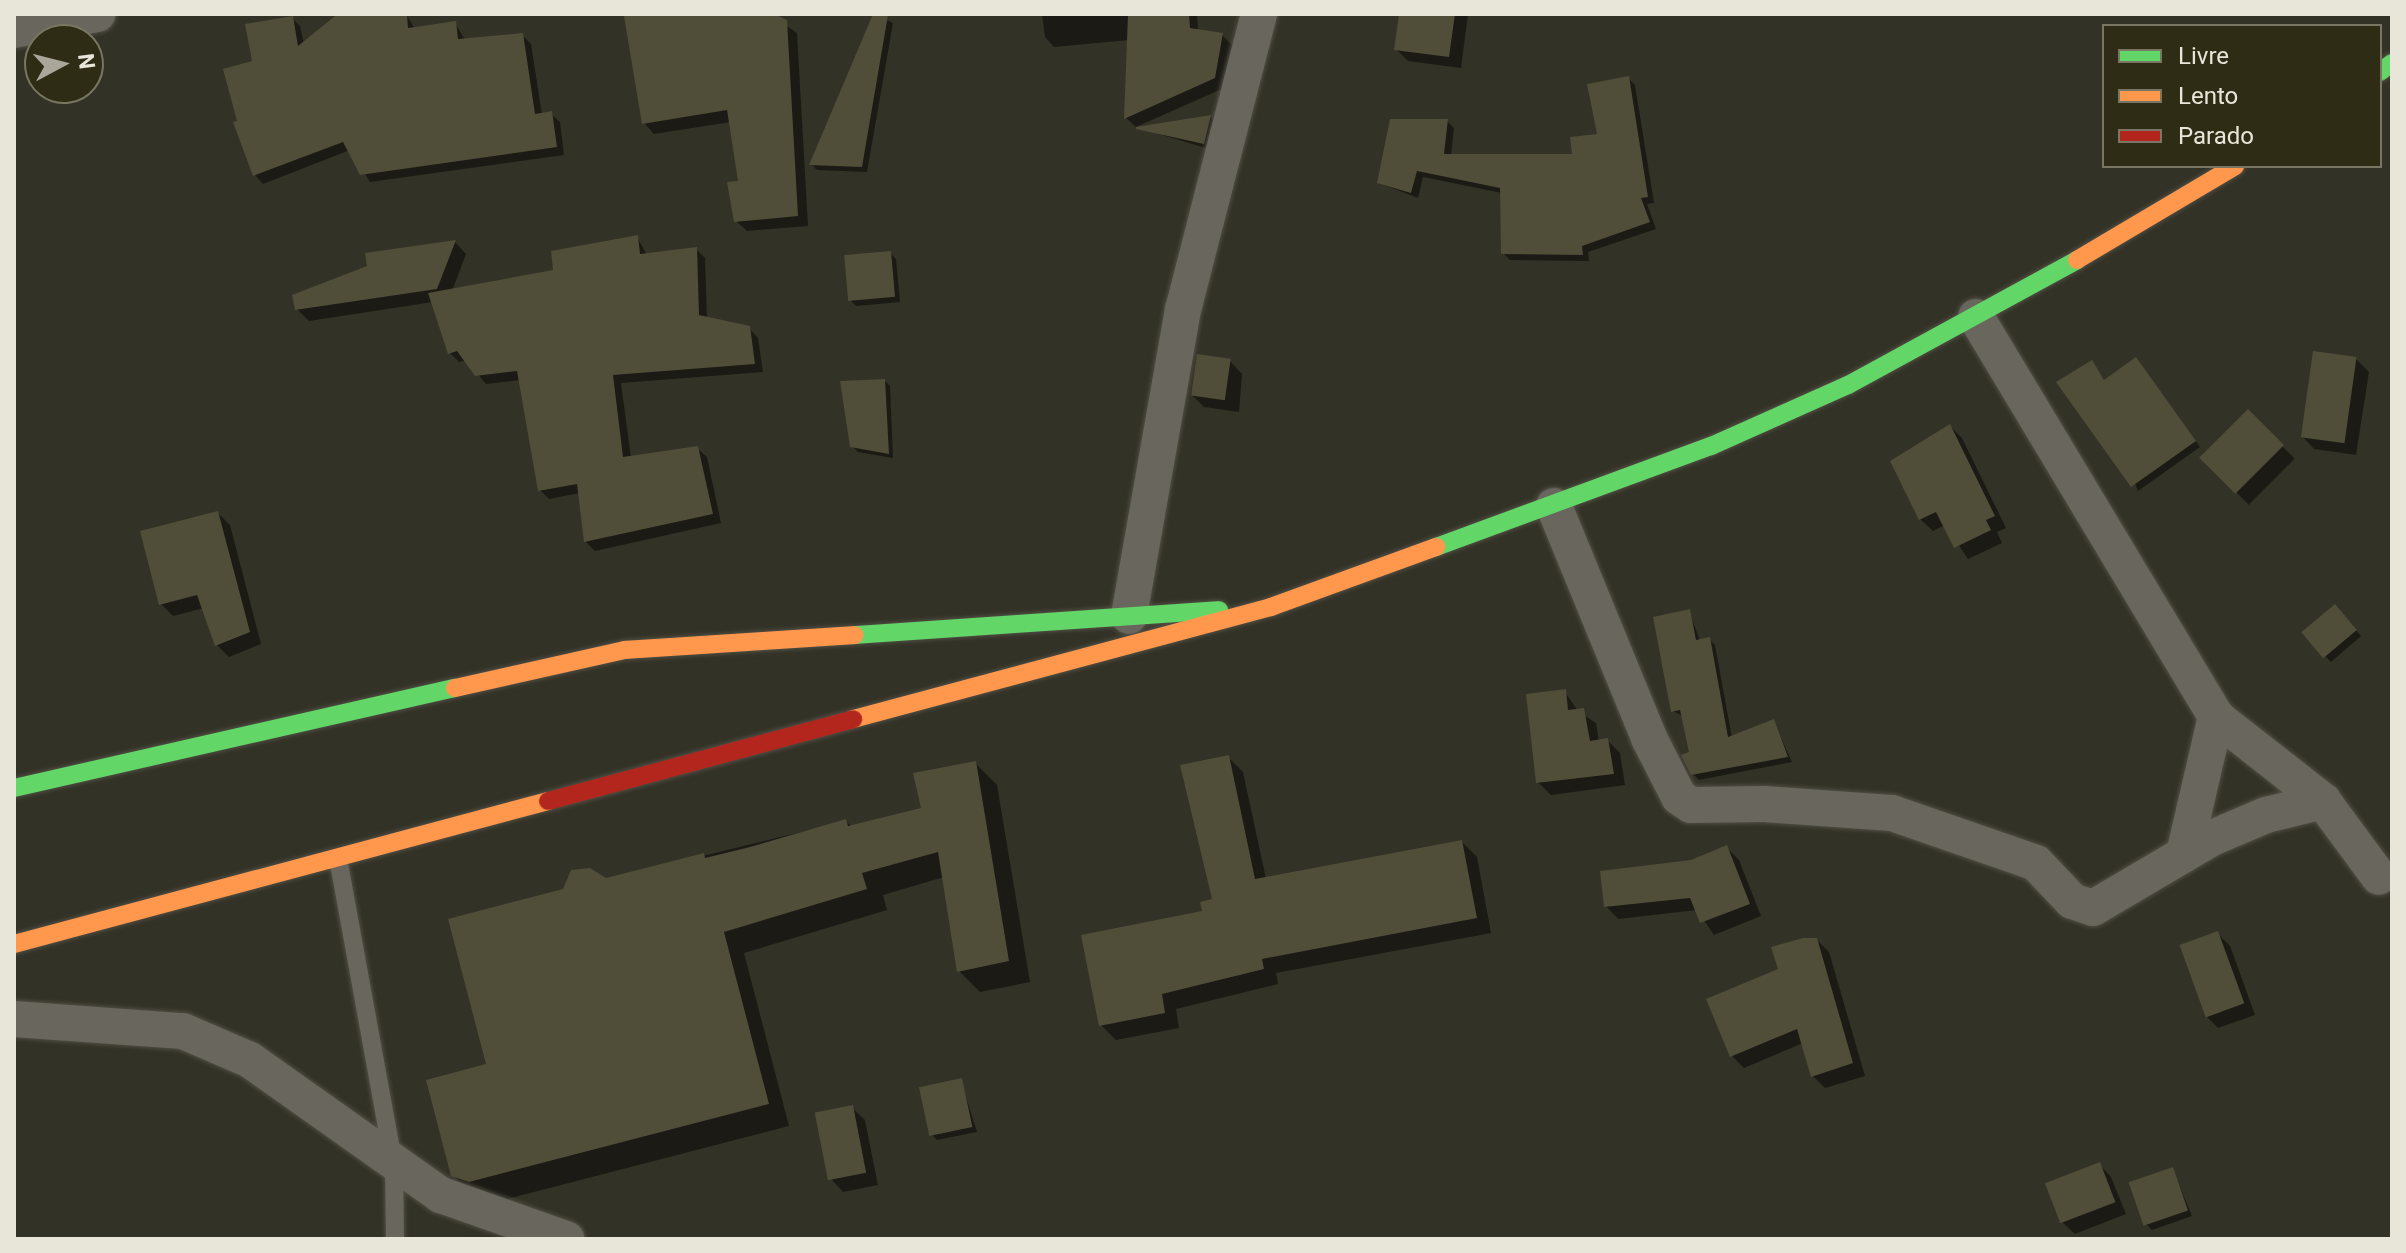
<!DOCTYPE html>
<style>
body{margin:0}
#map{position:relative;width:2406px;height:1253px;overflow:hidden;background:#333226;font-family:Roboto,sans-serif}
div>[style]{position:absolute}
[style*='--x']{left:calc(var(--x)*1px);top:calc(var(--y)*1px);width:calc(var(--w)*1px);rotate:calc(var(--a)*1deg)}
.shadow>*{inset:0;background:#0007;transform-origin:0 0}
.building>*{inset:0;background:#504d39;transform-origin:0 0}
.roads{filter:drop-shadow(0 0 2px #504e44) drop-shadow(0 0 2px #504e44)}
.lane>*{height:18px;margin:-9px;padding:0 9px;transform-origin:9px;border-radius:9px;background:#69675d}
.street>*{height:36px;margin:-18px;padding:0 18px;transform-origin:18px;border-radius:18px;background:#69675d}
.fast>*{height:18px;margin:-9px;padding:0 9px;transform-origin:9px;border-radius:9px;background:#63d668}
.slow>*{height:18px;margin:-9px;padding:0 9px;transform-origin:9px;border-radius:9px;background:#ff974d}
.jam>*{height:18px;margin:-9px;padding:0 9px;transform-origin:9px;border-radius:9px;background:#b3261e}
span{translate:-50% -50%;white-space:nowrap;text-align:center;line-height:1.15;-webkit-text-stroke:6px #2f2c16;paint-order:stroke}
.frame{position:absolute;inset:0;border:16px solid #e8e6d9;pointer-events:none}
.legend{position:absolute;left:2102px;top:24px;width:280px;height:144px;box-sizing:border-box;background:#2f2c16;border:2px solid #797664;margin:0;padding:10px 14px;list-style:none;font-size:24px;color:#e8e6d9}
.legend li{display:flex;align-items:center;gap:16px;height:40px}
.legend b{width:40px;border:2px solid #797664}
.north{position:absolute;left:24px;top:24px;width:80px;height:80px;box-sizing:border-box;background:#2f2c16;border:2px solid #797664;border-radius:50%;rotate:83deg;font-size:22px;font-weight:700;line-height:32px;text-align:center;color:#e8e6d9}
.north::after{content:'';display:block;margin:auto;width:28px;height:36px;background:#a9a79a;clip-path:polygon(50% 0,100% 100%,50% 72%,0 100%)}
</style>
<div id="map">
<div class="shadow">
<div style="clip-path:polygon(406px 14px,415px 29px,455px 23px,465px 40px,522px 35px,531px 44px,542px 115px,551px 114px,560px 122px,564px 155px,370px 182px,350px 150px,263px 184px,255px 175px,240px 122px,254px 62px,292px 18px,300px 26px,304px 44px,336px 18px)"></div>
<div style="clip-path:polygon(742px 14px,769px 14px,797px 33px,808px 226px,747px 231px,736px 221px,741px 183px,731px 122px,654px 134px,644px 123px)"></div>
<div style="clip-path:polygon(875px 14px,893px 23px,867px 172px,817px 170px,812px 165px)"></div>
<div style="clip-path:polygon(1042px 14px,1197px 14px,1198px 31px,1222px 35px,1232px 45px,1224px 88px,1136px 127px,1126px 118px,1129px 40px,1054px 47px,1045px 37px)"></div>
<div style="clip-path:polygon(1401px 14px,1468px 14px,1461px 68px,1408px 61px,1396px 49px)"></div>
<div style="clip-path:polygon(1628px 78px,1635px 85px,1654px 203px,1647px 204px,1656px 229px,1588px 252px,1589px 261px,1510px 260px,1503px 253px,1502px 193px,1423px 177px,1418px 198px,1379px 183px,1447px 121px,1454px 128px,1451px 156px,1574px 156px,1599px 136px)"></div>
<div style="clip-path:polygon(1211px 117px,1216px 123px,1209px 149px,1139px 128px)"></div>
<div style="clip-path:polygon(637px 237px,647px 255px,696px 249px,705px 258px,707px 319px,749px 328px,758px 338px,763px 372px,621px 383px,631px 458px,697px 448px,707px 457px,721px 523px,595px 551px,586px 542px,580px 493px,549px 499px,540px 490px,520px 380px,486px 384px,466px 360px,459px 362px,450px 353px,433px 302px,309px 321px,297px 309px,455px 242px,466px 254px,452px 291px,556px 271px)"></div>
<div style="clip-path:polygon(890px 253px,896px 259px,900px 302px,856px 306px,850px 300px)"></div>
<div style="clip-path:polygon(2356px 359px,2369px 372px,2356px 455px,2314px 449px,2302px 436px)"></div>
<div style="clip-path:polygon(1230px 361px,1242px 374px,1239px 412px,1204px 407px,1191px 394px)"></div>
<div style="clip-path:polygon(2092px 363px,2105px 381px,2141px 365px,2200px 447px,2138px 491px)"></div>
<div style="clip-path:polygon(885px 381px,890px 386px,893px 458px,858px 452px,852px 446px)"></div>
<div style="left:2248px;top:412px;width:66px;height:65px;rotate:45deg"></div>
<div style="clip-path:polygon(1950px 426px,1962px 438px,2006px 528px,1997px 532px,2002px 543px,1968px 559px,1945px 525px,1933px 531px,1920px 519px)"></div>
<div style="clip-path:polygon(218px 513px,230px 525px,261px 644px,229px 657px,217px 645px,204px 608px,173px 616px,161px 604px)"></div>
<div style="clip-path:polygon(1689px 611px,1700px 641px,1709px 639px,1715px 645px,1732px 738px,1774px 722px,1792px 762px,1699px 780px,1693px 774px,1683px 716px,1673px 711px)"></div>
<div style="clip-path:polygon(2341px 613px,2361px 636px,2331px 662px,2304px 633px)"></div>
<div style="clip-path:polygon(1565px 692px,1578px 711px,1596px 723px,1599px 742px,1608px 741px,1620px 753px,1625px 785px,1551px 795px,1538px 782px)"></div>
<div style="clip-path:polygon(1228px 757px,1243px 772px,1266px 879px,1462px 842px,1477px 857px,1491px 933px,1276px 973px,1278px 984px,1176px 1009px,1179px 1028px,1116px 1040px,1101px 1025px,1214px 901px)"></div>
<div style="clip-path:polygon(975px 763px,997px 785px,1030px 982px,980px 992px,959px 971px,944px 877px,883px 895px,887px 910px,744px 953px,789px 1126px,492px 1203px,475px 1197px,453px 1175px,488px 1066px,605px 880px,846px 821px,852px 827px,923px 809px)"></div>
<div style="clip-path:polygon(1727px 848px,1739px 860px,1761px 916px,1714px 935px,1697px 910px,1618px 919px,1606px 906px)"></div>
<div style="clip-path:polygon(2217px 933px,2230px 946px,2255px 1015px,2218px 1028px,2206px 1016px)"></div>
<div style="clip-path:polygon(1817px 940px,1829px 952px,1865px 1076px,1825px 1088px,1813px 1076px,1803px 1043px,1744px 1068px,1732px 1056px,1780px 970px)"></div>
<div style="clip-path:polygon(961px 1081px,977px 1132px,937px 1140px,931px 1134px)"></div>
<div style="clip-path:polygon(852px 1108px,865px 1120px,878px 1185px,843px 1192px,831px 1179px)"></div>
<div style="clip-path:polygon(2099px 1164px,2111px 1177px,2126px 1214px,2075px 1234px,2062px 1222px)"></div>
<div style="clip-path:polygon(2173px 1170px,2192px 1216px,2152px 1230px,2146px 1224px)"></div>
</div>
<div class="building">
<div style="clip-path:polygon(407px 14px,408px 28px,456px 21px,458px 39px,523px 33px,535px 114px,552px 111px,557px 147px,360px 175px,343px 142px,253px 176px,233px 122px,237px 121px,223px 69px,252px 61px,245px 24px,293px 16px,298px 46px,335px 16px)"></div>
<div style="clip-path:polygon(643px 14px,774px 14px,787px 20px,798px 216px,734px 222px,727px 182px,738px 181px,727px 110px,642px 124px,624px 16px)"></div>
<div style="clip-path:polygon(873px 14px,888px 15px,862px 167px,809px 165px)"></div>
<div style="clip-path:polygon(1128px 14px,1189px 14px,1190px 28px,1223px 33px,1215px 78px,1124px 119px)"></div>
<div style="clip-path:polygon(1399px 14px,1455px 14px,1449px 57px,1394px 50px)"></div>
<div style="clip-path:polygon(1629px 76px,1648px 197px,1641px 198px,1650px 222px,1582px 246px,1583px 255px,1501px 254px,1500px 188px,1417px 171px,1411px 193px,1377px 183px,1390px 119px,1448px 119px,1444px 154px,1572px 154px,1570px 137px,1597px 134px,1587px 84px)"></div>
<div style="clip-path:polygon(1211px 115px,1204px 144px,1136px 129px,1136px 127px)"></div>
<div style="clip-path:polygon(638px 235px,640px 254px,697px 247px,699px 315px,750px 326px,755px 364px,613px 375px,623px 457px,698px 446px,713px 514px,584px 542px,577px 484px,538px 491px,517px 371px,475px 376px,457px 351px,448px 354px,428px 293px,553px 270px,551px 251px)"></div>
<div style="clip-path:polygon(456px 240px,437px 289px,295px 310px,292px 295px,367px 266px,365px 253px)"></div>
<div style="left:891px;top:251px;width:46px;height:47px;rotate:85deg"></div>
<div style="left:2313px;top:351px;width:44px;height:87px;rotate:8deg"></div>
<div style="left:1197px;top:354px;width:34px;height:42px;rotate:8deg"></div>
<div style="clip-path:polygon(2136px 357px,2196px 441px,2131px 487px,2056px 382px,2092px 360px,2104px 380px)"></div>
<div style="clip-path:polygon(885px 379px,889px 454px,850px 447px,840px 381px)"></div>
<div style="left:2248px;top:409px;width:51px;height:69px;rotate:45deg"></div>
<div style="clip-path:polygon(1950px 424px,1995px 516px,1986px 520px,1991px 530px,1954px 548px,1936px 512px,1919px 520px,1890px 461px)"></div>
<div style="clip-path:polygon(218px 511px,250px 632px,215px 646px,197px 595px,159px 605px,140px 531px)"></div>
<div style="left:2335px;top:604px;width:34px;height:44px;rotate:50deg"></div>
<div style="clip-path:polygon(1690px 609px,1696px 640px,1710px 637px,1728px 737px,1774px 719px,1788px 757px,1691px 775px,1681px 755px,1689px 752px,1680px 710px,1671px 712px,1653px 617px)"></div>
<div style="clip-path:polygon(1566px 689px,1568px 710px,1584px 708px,1590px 741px,1608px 738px,1614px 774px,1536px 783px,1526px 694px)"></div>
<div style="clip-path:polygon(1229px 755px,1255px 879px,1462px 840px,1477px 918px,1262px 959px,1264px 969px,1162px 994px,1165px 1013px,1099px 1026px,1081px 935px,1202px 911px,1200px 902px,1212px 899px,1180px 765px)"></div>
<div style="clip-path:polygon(976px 761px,1009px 961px,957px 972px,938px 852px,862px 873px,867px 889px,724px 932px,769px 1104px,469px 1182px,451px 1176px,426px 1080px,486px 1064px,448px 919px,563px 889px,571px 870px,590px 868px,606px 878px,704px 853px,705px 858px,750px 847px,846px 819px,848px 826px,921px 808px,913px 773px)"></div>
<div style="clip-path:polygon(1727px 845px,1750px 904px,1700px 923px,1690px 898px,1604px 907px,1600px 871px,1691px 860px)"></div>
<div style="left:2218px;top:931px;width:77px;height:41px;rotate:70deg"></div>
<div style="clip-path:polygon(1803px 938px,1817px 938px,1853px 1063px,1811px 1077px,1797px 1029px,1730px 1057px,1706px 999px,1778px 969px,1771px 947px)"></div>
<div style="left:962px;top:1078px;width:50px;height:44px;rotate:78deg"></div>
<div style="left:853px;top:1105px;width:69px;height:39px;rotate:79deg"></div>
<div style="left:2100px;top:1162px;width:43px;height:59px;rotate:69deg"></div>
<div style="left:2173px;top:1167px;width:46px;height:47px;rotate:71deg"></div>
</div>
<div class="roads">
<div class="lane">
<div style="--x:338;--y:858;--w:314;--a:79.7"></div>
<div style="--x:394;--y:1167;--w:72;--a:89.2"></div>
</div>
<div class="street">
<div style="--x:14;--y:30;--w:85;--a:-10.9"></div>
<div style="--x:1976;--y:317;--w:466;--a:59"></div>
<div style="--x:2216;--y:717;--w:136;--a:38.1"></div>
<div style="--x:2323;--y:801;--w:94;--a:53.6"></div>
<div style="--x:1554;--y:506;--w:251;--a:67.7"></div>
<div style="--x:1649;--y:738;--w:66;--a:63"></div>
<div style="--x:1679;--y:797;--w:14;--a:34"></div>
<div style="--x:1691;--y:805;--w:73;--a:-0.8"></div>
<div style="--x:1764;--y:804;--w:128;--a:4"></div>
<div style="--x:1892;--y:813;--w:152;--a:19.1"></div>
<div style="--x:2036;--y:863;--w:52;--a:46.5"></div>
<div style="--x:2072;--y:901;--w:22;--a:18"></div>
<div style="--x:2093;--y:908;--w:138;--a:-30.5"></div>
<div style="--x:2212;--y:838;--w:59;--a:-23.1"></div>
<div style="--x:2266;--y:815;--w:59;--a:-13.8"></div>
<div style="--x:1129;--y:616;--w:311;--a:-80"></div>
<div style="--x:1183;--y:310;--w:306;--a:-75.6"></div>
<div style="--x:2184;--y:854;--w:141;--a:-76.9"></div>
<div style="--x:14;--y:1019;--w:169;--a:4.1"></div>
<div style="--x:183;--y:1031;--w:73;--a:23.4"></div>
<div style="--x:250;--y:1060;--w:234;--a:35.3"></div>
<div style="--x:441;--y:1195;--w:133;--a:19.4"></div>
</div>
<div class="fast">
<div style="--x:2380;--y:72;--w:15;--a:-37"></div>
<div style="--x:1436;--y:547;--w:293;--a:-20.2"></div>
<div style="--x:1711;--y:446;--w:150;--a:-24"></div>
<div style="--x:1848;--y:385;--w:261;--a:-28.6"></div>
<div style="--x:855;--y:635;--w:365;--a:-3.9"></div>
<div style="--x:14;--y:788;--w:452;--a:-12.8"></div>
</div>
<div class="slow">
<div style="--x:2077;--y:260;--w:184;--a:-30.7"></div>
<div style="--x:455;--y:688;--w:174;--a:-12.6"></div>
<div style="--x:625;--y:650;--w:230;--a:-3.7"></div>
<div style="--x:853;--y:719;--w:433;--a:-15"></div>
<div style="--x:1271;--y:607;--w:176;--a:-20"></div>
<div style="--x:14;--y:944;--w:553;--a:-14.99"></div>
</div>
<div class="jam">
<div style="--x:548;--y:801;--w:316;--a:-15"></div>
</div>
</div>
<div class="frame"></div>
<ul class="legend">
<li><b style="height:10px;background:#63d668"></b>Livre</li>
<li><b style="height:10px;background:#ff974d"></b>Lento</li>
<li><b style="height:10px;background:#b3261e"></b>Parado</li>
</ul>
<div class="north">N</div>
</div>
